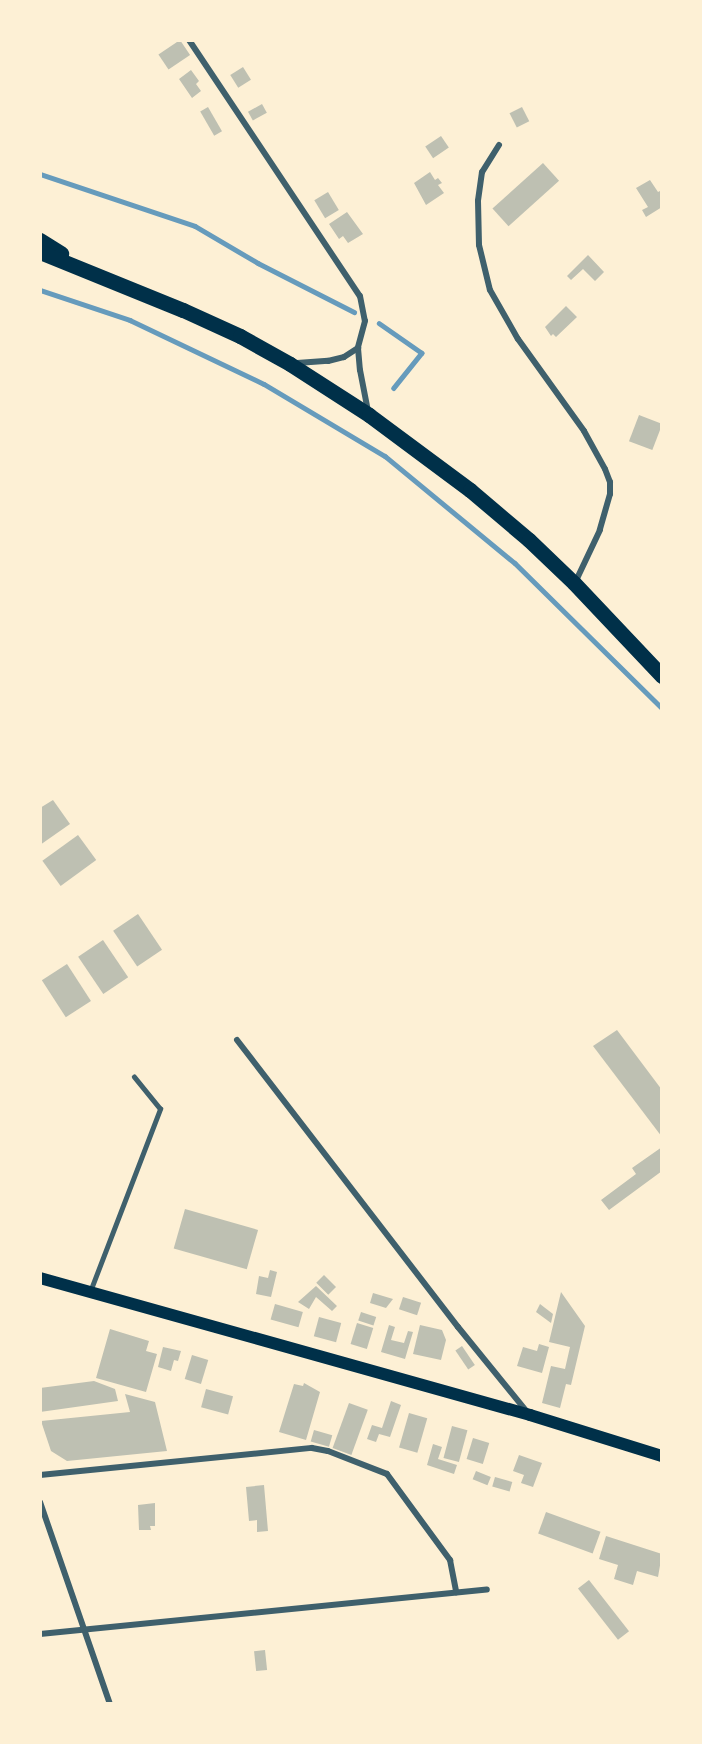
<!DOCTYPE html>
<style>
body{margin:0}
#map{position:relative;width:702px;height:1744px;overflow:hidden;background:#fdf0d5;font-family:"Golos Text",sans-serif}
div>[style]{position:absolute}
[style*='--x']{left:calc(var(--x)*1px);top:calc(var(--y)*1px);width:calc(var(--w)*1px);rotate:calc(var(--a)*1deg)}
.stream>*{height:4.5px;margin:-2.25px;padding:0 2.25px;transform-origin:2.25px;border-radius:2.25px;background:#669bbc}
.building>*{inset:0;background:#bec0b2;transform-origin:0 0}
.service>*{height:4.5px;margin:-2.25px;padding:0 2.25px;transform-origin:2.25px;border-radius:2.25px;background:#3f606c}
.minor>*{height:6px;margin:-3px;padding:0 3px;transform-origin:3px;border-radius:3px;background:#3f606c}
.secondary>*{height:12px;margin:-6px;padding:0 6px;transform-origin:6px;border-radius:6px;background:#003049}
.trunk>*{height:15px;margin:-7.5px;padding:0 7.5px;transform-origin:7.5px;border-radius:7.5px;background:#003049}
span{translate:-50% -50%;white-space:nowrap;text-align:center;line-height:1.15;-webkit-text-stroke:4.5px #fdf0d5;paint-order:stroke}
.frame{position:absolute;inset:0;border:42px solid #fdf0d5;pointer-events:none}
</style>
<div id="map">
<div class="stream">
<div style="--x:40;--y:174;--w:163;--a:18.5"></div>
<div style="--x:195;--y:226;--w:73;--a:30.4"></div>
<div style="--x:258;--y:263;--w:108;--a:27"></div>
<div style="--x:40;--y:290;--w:95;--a:18.4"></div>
<div style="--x:130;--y:320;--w:148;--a:25.5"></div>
<div style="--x:264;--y:384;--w:141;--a:30.8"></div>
<div style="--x:385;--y:456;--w:168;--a:39.5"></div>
<div style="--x:515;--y:563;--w:206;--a:44.6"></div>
<div style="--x:379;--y:323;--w:52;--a:34.9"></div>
<div style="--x:422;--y:353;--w:45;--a:128.7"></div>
</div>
<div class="building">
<div style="left:180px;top:40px;width:18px;height:26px;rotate:56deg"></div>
<div style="left:243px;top:67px;width:15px;height:15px;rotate:58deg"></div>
<div style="clip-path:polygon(191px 70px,199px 81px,196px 84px,201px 91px,192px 98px,179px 79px)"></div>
<div style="left:262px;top:104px;width:10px;height:16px;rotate:61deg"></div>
<div style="left:208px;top:107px;width:28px;height:9px;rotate:60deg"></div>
<div style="left:522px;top:107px;width:16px;height:14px;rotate:63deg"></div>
<div style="left:441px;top:136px;width:14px;height:19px;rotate:56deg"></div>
<div style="left:543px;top:163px;width:24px;height:68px;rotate:48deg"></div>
<div style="clip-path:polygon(430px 172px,435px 180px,438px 178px,442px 183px,438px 185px,444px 193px,426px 205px,414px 183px)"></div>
<div style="clip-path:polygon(650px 180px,658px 192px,662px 190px,662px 207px,646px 217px,642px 210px,648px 207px,636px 188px)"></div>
<div style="left:328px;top:192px;width:21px;height:16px;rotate:59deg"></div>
<div style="clip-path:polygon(347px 212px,363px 234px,348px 243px,343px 236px,339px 239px,329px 224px)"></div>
<div style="clip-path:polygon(588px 255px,604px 272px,595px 281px,583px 269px,571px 280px,567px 276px)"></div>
<div style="clip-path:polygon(566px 306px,577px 317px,556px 337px,553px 334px,551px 336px,545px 327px)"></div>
<div style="left:639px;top:415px;width:25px;height:28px;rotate:21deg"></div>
<div style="clip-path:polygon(53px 800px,70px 824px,40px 845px,40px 808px)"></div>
<div style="left:78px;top:835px;width:31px;height:44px;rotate:54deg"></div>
<div style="left:138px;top:914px;width:43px;height:30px;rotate:56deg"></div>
<div style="left:103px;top:940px;width:45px;height:30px;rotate:56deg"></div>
<div style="left:67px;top:964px;width:44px;height:30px;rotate:57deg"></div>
<div style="clip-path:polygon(617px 1030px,662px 1090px,662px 1137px,593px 1046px)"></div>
<div style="clip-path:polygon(662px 1147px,662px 1171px,609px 1210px,601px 1200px,636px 1174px,632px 1168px)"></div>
<div style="left:185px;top:1209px;width:76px;height:41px;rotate:16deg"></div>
<div style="clip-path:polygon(270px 1270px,277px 1272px,271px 1297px,256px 1294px,259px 1276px,268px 1278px)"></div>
<div style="left:324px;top:1275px;width:17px;height:11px;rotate:45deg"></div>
<div style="clip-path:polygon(316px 1286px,337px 1306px,332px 1311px,316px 1297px,309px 1309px,298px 1302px)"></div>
<div style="clip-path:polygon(561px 1292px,585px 1326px,571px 1385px,566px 1384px,560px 1408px,542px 1403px,551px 1366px,565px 1369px,570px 1347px,549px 1342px)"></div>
<div style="clip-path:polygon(373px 1293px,393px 1299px,386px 1308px,370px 1303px)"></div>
<div style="left:403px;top:1297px;width:19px;height:13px;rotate:18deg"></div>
<div style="left:275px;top:1304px;width:29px;height:16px;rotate:16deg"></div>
<div style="clip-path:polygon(540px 1304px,553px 1314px,551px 1323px,536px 1312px)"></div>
<div style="left:361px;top:1312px;width:16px;height:9px;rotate:18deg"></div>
<div style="left:319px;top:1317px;width:23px;height:20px;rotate:15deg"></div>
<div style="left:357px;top:1323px;width:17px;height:22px;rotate:17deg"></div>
<div style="clip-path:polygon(389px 1325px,395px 1327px,391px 1340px,404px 1343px,408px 1331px,413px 1332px,405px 1359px,381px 1352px)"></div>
<div style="clip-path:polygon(420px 1325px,442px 1330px,446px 1340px,441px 1360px,413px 1354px)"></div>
<div style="clip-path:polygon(110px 1329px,149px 1341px,146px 1351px,157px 1354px,146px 1392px,96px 1378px)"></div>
<div style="clip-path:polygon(539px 1344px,549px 1347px,542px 1373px,517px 1366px,523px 1347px,537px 1351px)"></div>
<div style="left:462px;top:1346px;width:23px;height:8px;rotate:56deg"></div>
<div style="clip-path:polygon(163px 1347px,181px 1351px,178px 1361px,174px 1360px,171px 1371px,158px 1367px)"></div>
<div style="left:192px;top:1355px;width:17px;height:25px;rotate:17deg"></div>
<div style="clip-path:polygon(94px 1381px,115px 1389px,118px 1401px,40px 1412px,40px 1388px)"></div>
<div style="clip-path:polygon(304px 1383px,320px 1392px,306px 1440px,279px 1432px,294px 1384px,303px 1386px)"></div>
<div style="left:206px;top:1389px;width:28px;height:19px;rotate:15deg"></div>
<div style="clip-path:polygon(125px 1394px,155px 1402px,167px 1451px,67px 1461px,51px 1451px,41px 1421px,130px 1412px)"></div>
<div style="clip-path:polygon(391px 1401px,401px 1405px,390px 1437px,379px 1434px,376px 1442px,367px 1439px,372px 1425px,382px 1428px)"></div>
<div style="left:349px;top:1403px;width:20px;height:48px;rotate:20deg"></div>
<div style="left:409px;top:1413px;width:19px;height:36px;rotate:16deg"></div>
<div style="left:452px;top:1426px;width:16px;height:33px;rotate:15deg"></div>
<div style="left:314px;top:1430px;width:19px;height:12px;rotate:16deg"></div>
<div style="left:473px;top:1438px;width:17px;height:22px;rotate:17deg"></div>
<div style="clip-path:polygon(433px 1444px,442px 1447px,438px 1459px,457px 1465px,454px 1474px,427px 1465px)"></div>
<div style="clip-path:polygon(519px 1455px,542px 1463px,533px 1487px,521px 1483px,524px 1475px,513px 1471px)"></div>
<div style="left:476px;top:1471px;width:16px;height:9px;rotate:22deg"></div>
<div style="left:495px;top:1477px;width:18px;height:10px;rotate:16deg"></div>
<div style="clip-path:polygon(264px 1485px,268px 1531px,257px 1532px,257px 1520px,249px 1521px,246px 1487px)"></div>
<div style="clip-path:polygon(155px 1503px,155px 1526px,150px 1526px,151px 1530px,139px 1530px,138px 1505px)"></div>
<div style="left:546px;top:1512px;width:58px;height:23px;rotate:20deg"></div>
<div style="clip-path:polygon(606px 1536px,662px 1554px,658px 1577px,637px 1571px,633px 1585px,614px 1579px,618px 1565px,599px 1559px)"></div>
<div style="left:589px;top:1580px;width:65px;height:14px;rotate:52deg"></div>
<div style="left:265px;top:1650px;width:20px;height:11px;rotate:84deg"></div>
</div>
<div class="service">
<div style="--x:91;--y:1289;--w:193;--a:-69"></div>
<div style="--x:160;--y:1109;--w:41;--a:-129.1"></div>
</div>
<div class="minor">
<div style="--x:189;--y:40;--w:308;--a:56.3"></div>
<div style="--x:360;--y:296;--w:25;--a:79"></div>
<div style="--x:365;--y:321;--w:28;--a:105"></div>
<div style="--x:358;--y:348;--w:22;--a:85"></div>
<div style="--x:360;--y:370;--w:42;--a:79"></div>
<div style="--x:499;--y:145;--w:32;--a:122"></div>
<div style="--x:482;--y:172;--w:29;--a:98"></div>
<div style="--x:478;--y:201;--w:44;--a:88.7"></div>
<div style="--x:479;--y:245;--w:46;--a:76.3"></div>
<div style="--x:490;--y:290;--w:56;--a:60.3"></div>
<div style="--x:518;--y:339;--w:113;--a:54.3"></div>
<div style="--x:584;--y:431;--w:43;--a:61.1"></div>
<div style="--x:605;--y:469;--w:14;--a:69"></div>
<div style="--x:610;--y:482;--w:12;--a:90"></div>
<div style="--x:610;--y:494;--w:37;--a:106"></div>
<div style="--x:600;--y:530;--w:59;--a:115.3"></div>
<div style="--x:297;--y:363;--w:31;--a:-4"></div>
<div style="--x:328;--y:361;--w:16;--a:-14"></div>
<div style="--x:344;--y:357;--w:17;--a:-33"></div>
<div style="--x:237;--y:1040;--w:362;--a:52.4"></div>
<div style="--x:458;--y:1327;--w:111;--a:50.9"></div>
<div style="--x:40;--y:1475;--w:273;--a:-5.7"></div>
<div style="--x:312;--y:1448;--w:16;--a:11"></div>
<div style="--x:328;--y:1451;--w:63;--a:21.3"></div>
<div style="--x:387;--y:1474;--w:107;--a:53.8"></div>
<div style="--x:450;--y:1560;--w:33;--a:79"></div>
<div style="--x:40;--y:1502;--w:214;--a:70.9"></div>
<div style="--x:40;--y:1634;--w:449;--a:-5.7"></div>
</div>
<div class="secondary">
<div style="--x:40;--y:1278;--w:509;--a:15.62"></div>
<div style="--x:530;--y:1415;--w:138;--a:17.3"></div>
</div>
<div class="trunk">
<div style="--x:40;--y:240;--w:25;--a:32"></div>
<div style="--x:40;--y:252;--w:154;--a:22.1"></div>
<div style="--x:183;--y:310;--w:63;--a:24.5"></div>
<div style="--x:240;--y:336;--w:57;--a:29.2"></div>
<div style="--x:290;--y:364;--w:94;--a:32.8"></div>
<div style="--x:369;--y:415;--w:126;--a:36.6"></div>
<div style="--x:470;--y:490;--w:77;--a:40.3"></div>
<div style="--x:529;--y:540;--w:62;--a:43.7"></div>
<div style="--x:574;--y:583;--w:128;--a:46.6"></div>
</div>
<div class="frame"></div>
</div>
